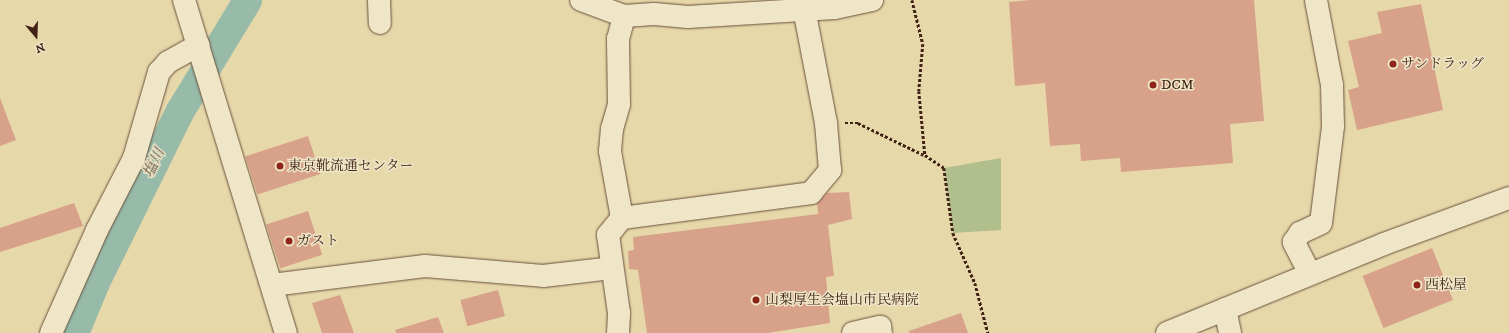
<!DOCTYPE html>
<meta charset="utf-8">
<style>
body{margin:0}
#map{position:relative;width:1509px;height:333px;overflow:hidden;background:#e7d8aa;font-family:"IM FELL DW Pica","Noto Serif JP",serif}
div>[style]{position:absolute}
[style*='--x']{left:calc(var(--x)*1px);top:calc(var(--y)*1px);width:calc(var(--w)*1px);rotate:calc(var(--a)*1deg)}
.green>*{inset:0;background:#b1bf8c}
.river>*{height:29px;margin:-14.5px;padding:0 14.5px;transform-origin:14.5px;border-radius:14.5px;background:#97baa9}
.building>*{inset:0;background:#d8a18a;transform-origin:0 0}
.path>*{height:2.5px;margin-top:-1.25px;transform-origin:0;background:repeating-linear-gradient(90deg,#412215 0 3px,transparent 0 5px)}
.roads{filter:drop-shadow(0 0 1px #6a503a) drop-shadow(0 0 1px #6a503a)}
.minor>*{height:22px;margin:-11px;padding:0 11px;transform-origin:11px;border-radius:11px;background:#efe6c8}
.dots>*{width:11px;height:11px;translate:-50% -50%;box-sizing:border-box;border:2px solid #efe6c8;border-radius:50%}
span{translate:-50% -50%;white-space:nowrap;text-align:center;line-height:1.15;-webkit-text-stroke:3px #efe6c8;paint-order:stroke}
.poi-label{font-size:14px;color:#412215}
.left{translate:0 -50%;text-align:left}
.water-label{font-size:15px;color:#56483a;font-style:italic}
.north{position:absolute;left:16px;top:16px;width:40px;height:40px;-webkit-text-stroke:3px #efe6c8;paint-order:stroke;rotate:161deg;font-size:11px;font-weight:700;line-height:16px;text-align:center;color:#412215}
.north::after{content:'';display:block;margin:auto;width:14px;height:18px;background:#412215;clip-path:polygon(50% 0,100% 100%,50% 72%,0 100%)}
</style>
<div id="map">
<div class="green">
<div style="clip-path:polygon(1001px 158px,1001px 230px,953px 233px,944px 168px)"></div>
</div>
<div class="river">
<div style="--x:74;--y:333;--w:55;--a:-67.6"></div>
<div style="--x:95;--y:282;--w:190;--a:-63.7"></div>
<div style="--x:179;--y:112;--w:131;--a:-58.7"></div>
</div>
<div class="building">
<div style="clip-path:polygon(1031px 0,1254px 0,1264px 121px,1230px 124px,1233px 163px,1121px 172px,1120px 158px,1081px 161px,1080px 144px,1050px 146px,1045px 83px,1015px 86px,1009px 2px)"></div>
<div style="clip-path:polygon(1421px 4px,1443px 110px,1357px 130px,1348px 90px,1359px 87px,1348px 41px,1382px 33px,1377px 12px)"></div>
<div style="clip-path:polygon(0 98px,16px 140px,0 146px)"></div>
<div style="left:308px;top:136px;width:40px;height:66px;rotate:72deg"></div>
<div style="clip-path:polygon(849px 192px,852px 219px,828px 225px,834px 276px,826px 277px,830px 323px,768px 333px,647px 333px,638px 270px,629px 269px,628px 251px,634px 250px,633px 237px,818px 214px,817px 203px,827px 193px)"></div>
<div style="clip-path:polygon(74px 203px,83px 226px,0 252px,0 228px)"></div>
<div style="left:308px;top:211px;width:46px;height:44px;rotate:72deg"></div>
<div style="left:1432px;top:248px;width:56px;height:75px;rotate:68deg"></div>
<div style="left:498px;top:290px;width:27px;height:39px;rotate:75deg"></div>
<div style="clip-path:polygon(340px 295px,354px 333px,322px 333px,312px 303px)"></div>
<div style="clip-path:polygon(961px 313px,968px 333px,909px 333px,909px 331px)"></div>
<div style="clip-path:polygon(438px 317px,444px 333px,396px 333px,395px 330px)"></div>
</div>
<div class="path">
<div style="--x:912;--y:0;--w:45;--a:76"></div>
<div style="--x:923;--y:44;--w:47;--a:94.9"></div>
<div style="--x:919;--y:91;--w:64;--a:84.6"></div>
<div style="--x:925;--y:155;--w:23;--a:34"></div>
<div style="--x:944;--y:168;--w:66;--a:82.1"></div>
<div style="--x:953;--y:233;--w:55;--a:66.3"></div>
<div style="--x:975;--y:283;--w:52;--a:75.4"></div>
<div style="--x:845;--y:123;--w:13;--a:0"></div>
<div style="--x:858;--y:123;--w:73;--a:25.9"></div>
</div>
<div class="roads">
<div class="minor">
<div style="--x:184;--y:0;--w:348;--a:73"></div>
<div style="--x:379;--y:0;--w:23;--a:88"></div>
<div style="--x:581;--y:0;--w:46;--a:20.4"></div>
<div style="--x:624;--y:16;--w:30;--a:-4"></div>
<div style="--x:654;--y:14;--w:34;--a:5"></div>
<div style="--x:688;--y:17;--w:147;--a:-3.5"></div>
<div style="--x:835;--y:8;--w:38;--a:-12"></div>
<div style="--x:622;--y:218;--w:68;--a:-100.2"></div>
<div style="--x:610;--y:151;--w:22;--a:-85"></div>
<div style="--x:612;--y:129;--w:26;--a:-74"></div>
<div style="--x:619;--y:104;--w:65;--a:-90.9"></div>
<div style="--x:618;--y:39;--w:24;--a:-75"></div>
<div style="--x:1310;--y:274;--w:36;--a:-117"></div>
<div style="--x:1294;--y:242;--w:11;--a:-56"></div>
<div style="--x:1300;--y:233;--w:23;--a:-25"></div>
<div style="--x:1321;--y:223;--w:98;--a:-82.9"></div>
<div style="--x:1333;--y:126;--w:41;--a:-91.4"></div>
<div style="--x:1332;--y:85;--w:86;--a:-100.7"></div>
<div style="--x:272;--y:285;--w:154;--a:-7.1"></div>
<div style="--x:425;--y:266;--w:118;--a:4.8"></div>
<div style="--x:543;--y:276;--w:69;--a:-6.6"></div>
<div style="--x:1225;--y:309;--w:25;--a:78"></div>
<div style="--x:51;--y:333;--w:113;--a:-65.9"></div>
<div style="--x:97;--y:230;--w:81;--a:-62.8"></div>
<div style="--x:134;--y:158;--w:90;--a:-73.8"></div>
<div style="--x:159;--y:72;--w:13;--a:-48"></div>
<div style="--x:168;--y:62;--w:35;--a:-29"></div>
<div style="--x:618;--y:333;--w:20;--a:-87"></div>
<div style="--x:619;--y:313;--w:79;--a:-98"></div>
<div style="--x:608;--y:235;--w:22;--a:-51"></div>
<div style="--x:622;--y:218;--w:191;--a:-7.5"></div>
<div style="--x:811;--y:193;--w:30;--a:-50"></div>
<div style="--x:830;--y:170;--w:47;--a:-94.9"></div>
<div style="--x:826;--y:123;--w:116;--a:-100.9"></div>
<div style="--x:853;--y:333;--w:28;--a:-13"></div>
<div style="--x:880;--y:327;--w:6;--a:81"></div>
<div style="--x:1167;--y:333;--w:235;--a:-22.3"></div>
<div style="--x:1384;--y:244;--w:133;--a:-20.2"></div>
</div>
</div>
<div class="dots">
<div style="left:1393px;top:64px;background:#8f2418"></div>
<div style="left:1153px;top:85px;background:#8f2418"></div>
<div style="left:280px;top:166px;background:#8f2418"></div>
<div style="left:289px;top:241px;background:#8f2418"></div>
<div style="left:1417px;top:285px;background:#8f2418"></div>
<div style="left:756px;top:300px;background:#8f2418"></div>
</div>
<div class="poi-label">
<span class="left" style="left:1401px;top:64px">サンドラッグ</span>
<span class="left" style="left:1161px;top:85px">DCM</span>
<span class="left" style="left:288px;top:166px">東京靴流通センター</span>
<span class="left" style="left:297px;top:241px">ガスト</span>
<span class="left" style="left:1425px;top:285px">西松屋</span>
<span class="left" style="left:765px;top:300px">山梨厚生会塩山市民病院</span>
</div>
<div class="water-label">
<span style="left:154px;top:163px;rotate:-64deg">塩川</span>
</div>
<div class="north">N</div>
</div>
